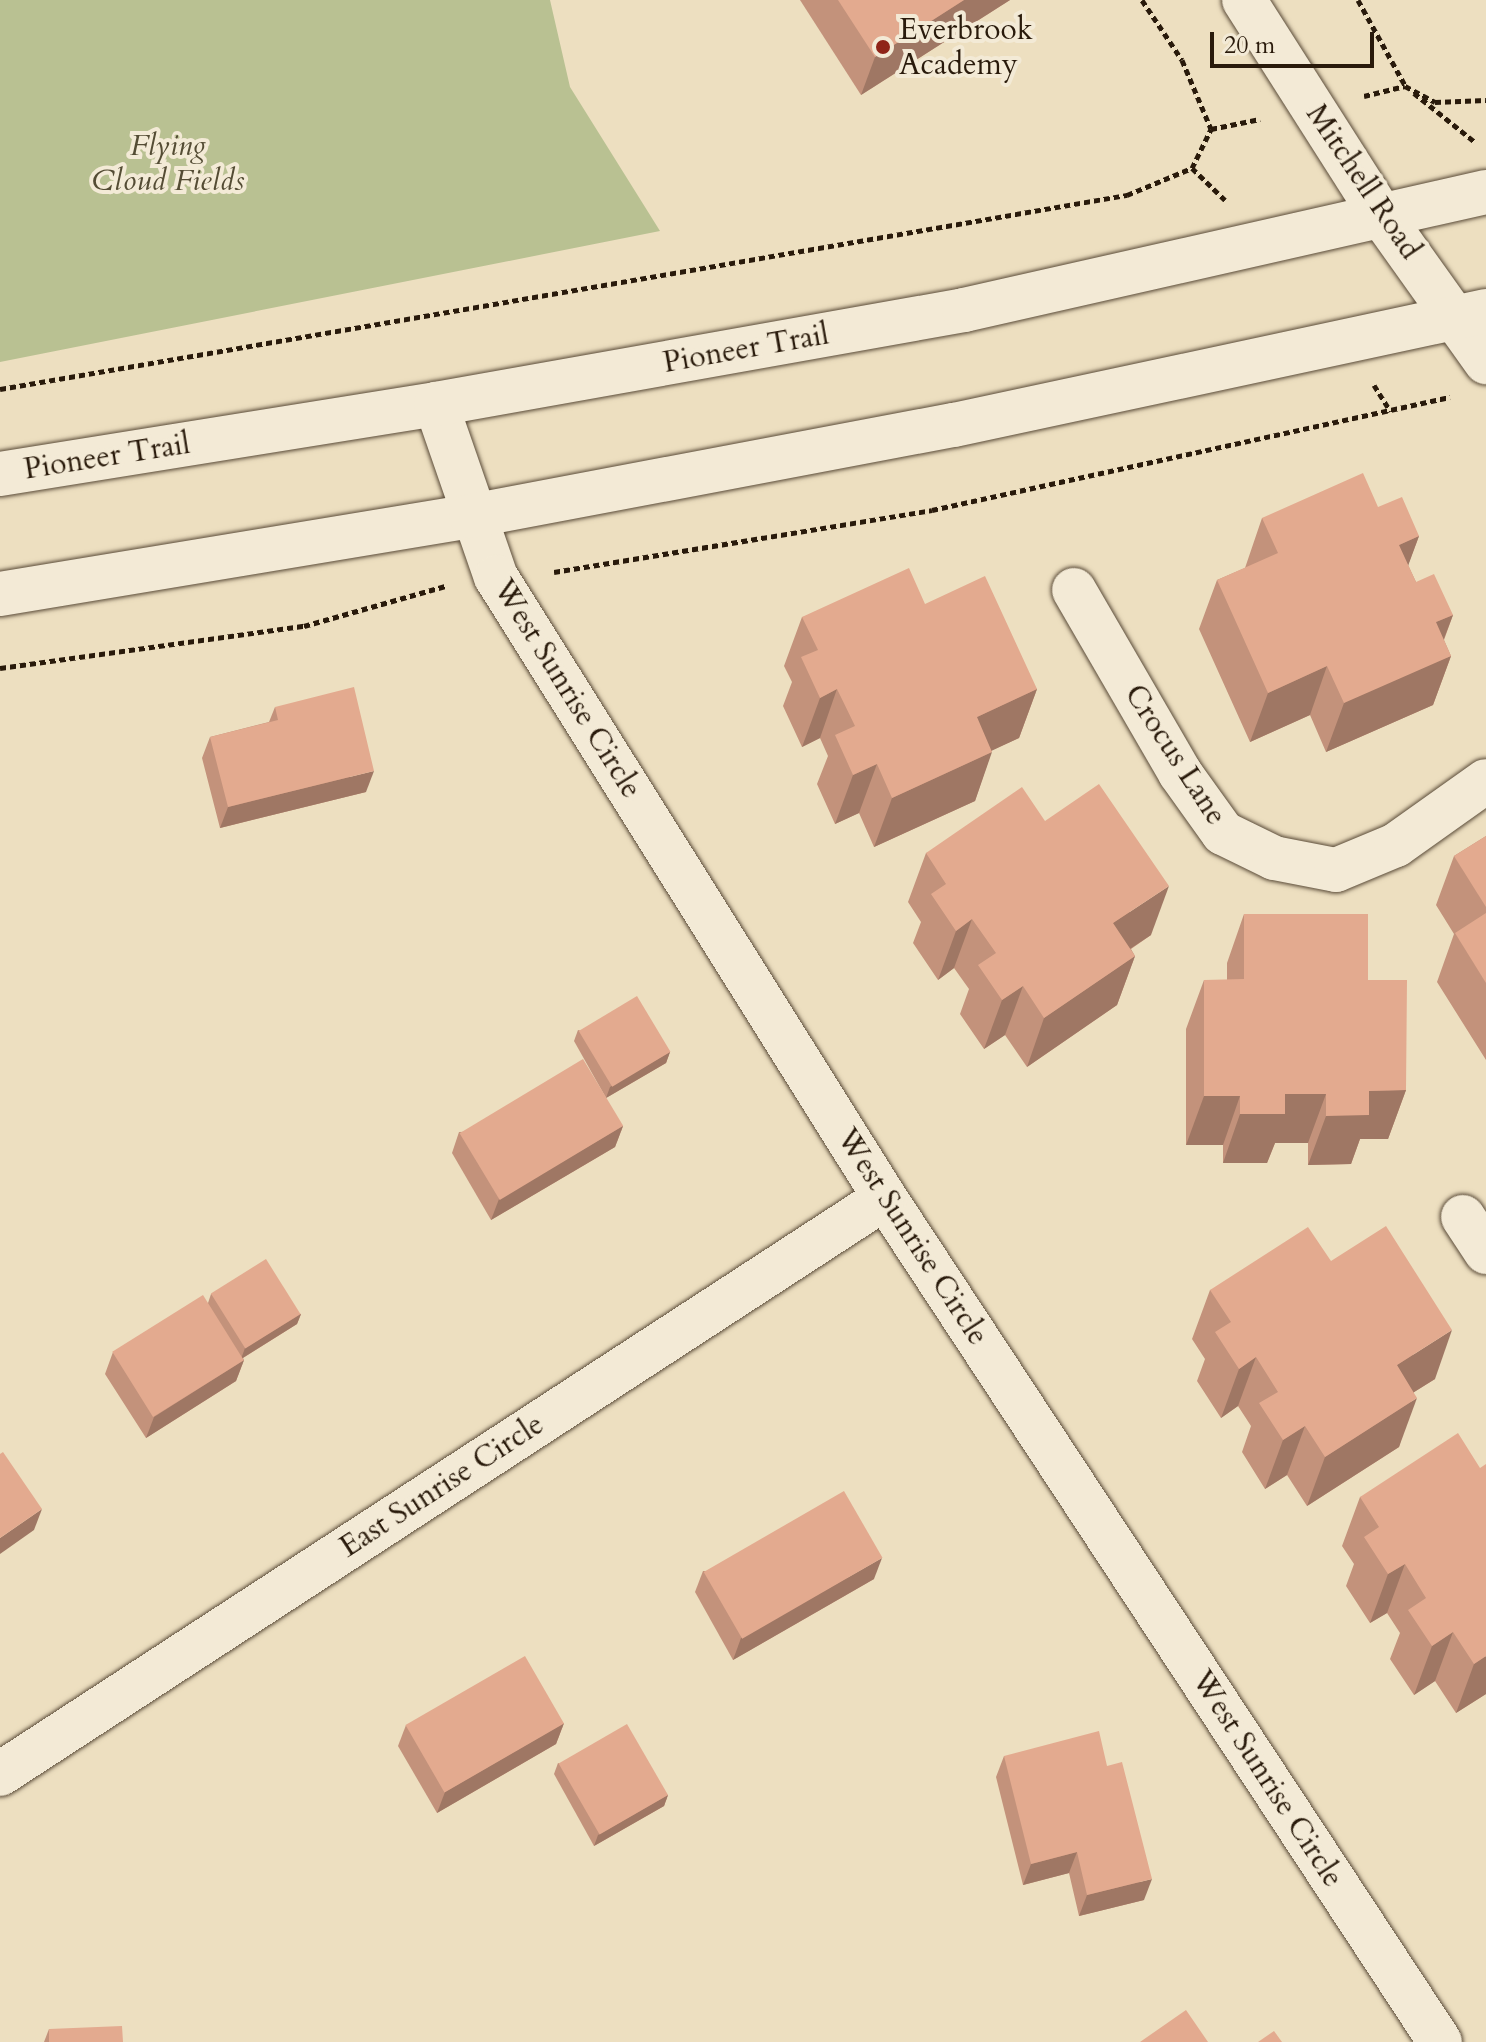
<!DOCTYPE html>
<style>
body{margin:0}
#map{position:relative;width:1486px;height:2042px;overflow:hidden;background:#eddfc0;font-family:Cardo,serif}
div>[style]{position:absolute}
[style*='--x']{left:calc(var(--x)*1px);top:calc(var(--y)*1px);width:calc(var(--w)*1px);rotate:calc(var(--a)*1deg)}
.green>*{inset:0;background:#b9c192}
.path>*{height:5px;margin-top:-2.5px;transform-origin:0;background:repeating-linear-gradient(90deg,#291a0b 0 6px,transparent 0 10px)}
.roads{filter:drop-shadow(0 0 2px #5a4b38) drop-shadow(0 0 2px #5a4b38)}
.street>*{height:44px;margin:-22px;padding:0 22px;transform-origin:22px;border-radius:22px;background:#f3ead6}
.secondary>*{height:44px;margin:-22px;padding:0 22px;transform-origin:22px;border-radius:22px;background:#f3ead6}
.wall>*{inset:0;background:#c3927b}
.shaded-wall>*{inset:0;background:#9f7764}
.building>*{inset:0;background:#e3aa8f;transform-origin:0 0}
.dots>*{width:22px;height:22px;translate:-50% -50%;box-sizing:border-box;border:4px solid #f3ead6;border-radius:50%}
span{translate:-50% -50%;white-space:nowrap;text-align:center;line-height:1.15;-webkit-text-stroke:8px #f3ead6;paint-order:stroke}
.poi-label{font-size:30px;color:#291a0b}
.left{translate:0 -50%;text-align:left}
.park-label{font-size:30px;color:#544c34;font-style:italic}
.street-label{font-size:30px;color:#291a0b}
.scale{position:absolute;left:1210px;top:32px;width:164px;height:36px;box-sizing:border-box;border:4px solid #291a0b;border-top:0;padding-left:10px;font-size:24px;line-height:28px;white-space:nowrap;color:#291a0b;-webkit-text-stroke:6px #f3ead6;paint-order:stroke}
</style>
<div id="map">
<div class="green">
<div style="clip-path:polygon(0 0,550px 0,570px 87px,660px 231px,0 362px)"></div>
</div>
<div class="path">
<div style="--x:1142;--y:0;--w:72;--a:56.3"></div>
<div style="--x:1182;--y:60;--w:75;--a:67.2"></div>
<div style="--x:1358;--y:0;--w:99;--a:61.1"></div>
<div style="--x:1414;--y:93;--w:78;--a:38.8"></div>
<div style="--x:1364;--y:96;--w:42;--a:-13.7"></div>
<div style="--x:1405;--y:86;--w:34;--a:28"></div>
<div style="--x:1435;--y:102;--w:51;--a:-2.2"></div>
<div style="--x:1192;--y:168;--w:46;--a:44.1"></div>
<div style="--x:1374;--y:385;--w:31;--a:58"></div>
<div style="--x:0;--y:389;--w:1144;--a:-9.77"></div>
<div style="--x:1127;--y:195;--w:70;--a:-22.6"></div>
<div style="--x:1192;--y:168;--w:43;--a:-64"></div>
<div style="--x:1211;--y:129;--w:50;--a:-11.5"></div>
<div style="--x:554;--y:572;--w:383;--a:-9.3"></div>
<div style="--x:932;--y:510;--w:530;--a:-12.31"></div>
<div style="--x:0;--y:668;--w:307;--a:-7.9"></div>
<div style="--x:304;--y:626;--w:147;--a:-15.8"></div>
</div>
<div class="roads">
<div class="street">
<div style="--x:436;--y:404;--w:183;--a:70.9"></div>
<div style="--x:496;--y:577;--w:733;--a:57.94"></div>
<div style="--x:885;--y:1198;--w:1010;--a:56.67"></div>
<div style="--x:1074;--y:590;--w:211;--a:59.9"></div>
<div style="--x:1180;--y:773;--w:74;--a:54.4"></div>
<div style="--x:1223;--y:833;--w:57;--a:26.1"></div>
<div style="--x:1274;--y:858;--w:63;--a:11"></div>
<div style="--x:1336;--y:870;--w:65;--a:-22.6"></div>
<div style="--x:1396;--y:845;--w:110;--a:-35.4"></div>
<div style="--x:1463;--y:1217;--w:42;--a:56.7"></div>
<div style="--x:0;--y:1774;--w:1056;--a:-33.06"></div>
</div>
<div class="secondary">
<div style="--x:1244;--y:0;--w:255;--a:57.5"></div>
<div style="--x:1381;--y:215;--w:181;--a:54.5"></div>
<div style="--x:0;--y:474;--w:442;--a:-9.1"></div>
<div style="--x:436;--y:404;--w:536;--a:-10.09"></div>
<div style="--x:964;--y:310;--w:535;--a:-12.74"></div>
<div style="--x:0;--y:594;--w:477;--a:-9.4"></div>
<div style="--x:471;--y:516;--w:491;--a:-10.7"></div>
<div style="--x:954;--y:425;--w:544;--a:-12.09"></div>
</div>
</div>
<div class="wall">
<div style="clip-path:polygon(800px 0,1010px 0,861px 95px)"></div>
<div style="clip-path:polygon(1378px 507px,1419px 536px,1408px 565px,1416px 582px,1453px 615px,1444px 640px,1451px 656px,1433px 705px,1326px 752px,1310px 715px,1250px 742px,1199px 629px,1217px 580px,1245px 568px,1262px 518px)"></div>
<div style="clip-path:polygon(925px 604px,1037px 689px,1019px 738px,992px 750px,975px 801px,874px 847px,859px 813px,835px 824px,817px 784px,828px 756px,820px 738px,802px 747px,783px 706px,792px 682px,784px 666px,802px 617px)"></div>
<div style="clip-path:polygon(275px 707px,366px 792px,220px 828px,202px 758px,210px 737px,269px 722px)"></div>
<div style="clip-path:polygon(1045px 821px,1151px 935px,1131px 949px,1135px 956px,1117px 1005px,1027px 1067px,1005px 1035px,984px 1049px,960px 1014px,969px 989px,954px 968px,938px 980px,913px 943px,921px 922px,908px 902px,926px 853px)"></div>
<div style="clip-path:polygon(1486px 836px,1486px 1060px,1437px 982px,1454px 934px,1436px 905px,1454px 856px)"></div>
<div style="clip-path:polygon(1244px 914px,1368px 980px,1406px 1090px,1388px 1139px,1360px 1139px,1351px 1164px,1308px 1165px,1308px 1143px,1275px 1143px,1267px 1163px,1223px 1163px,1223px 1145px,1186px 1145px,1186px 1029px,1204px 980px,1227px 980px,1227px 963px)"></div>
<div style="clip-path:polygon(578px 1030px,670px 1052px,666px 1063px,606px 1098px,574px 1041px)"></div>
<div style="clip-path:polygon(623px 1126px,615px 1147px,491px 1220px,452px 1153px,459px 1132px)"></div>
<div style="clip-path:polygon(1331px 1261px,1435px 1379px,1414px 1392px,1399px 1447px,1307px 1506px,1287px 1475px,1265px 1489px,1242px 1452px,1251px 1426px,1238px 1406px,1221px 1418px,1197px 1381px,1205px 1359px,1192px 1339px,1210px 1290px)"></div>
<div style="clip-path:polygon(211px 1294px,301px 1314px,297px 1324px,243px 1358px,244px 1360px,236px 1381px,146px 1438px,105px 1374px,113px 1352px,208px 1303px)"></div>
<div style="clip-path:polygon(1480px 1468px,1486px 1694px,1456px 1713px,1435px 1681px,1414px 1695px,1390px 1659px,1400px 1633px,1387px 1613px,1370px 1623px,1346px 1586px,1354px 1564px,1342px 1546px,1360px 1497px)"></div>
<div style="clip-path:polygon(703px 1571px,874px 1579px,733px 1660px,695px 1592px)"></div>
<div style="clip-path:polygon(564px 1723px,556px 1744px,437px 1813px,398px 1746px,406px 1725px)"></div>
<div style="clip-path:polygon(1004px 1756px,1107px 1766px,1144px 1900px,1079px 1916px,1069px 1873px,1023px 1885px,996px 1777px)"></div>
<div style="clip-path:polygon(558px 1763px,668px 1795px,664px 1806px,594px 1846px,554px 1774px)"></div>
<div style="clip-path:polygon(49px 2029px,123px 2042px,44px 2042px)"></div>
</div>
<div class="shaded-wall">
<div style="clip-path:polygon(964px 0,1010px 0,861px 95px,875px 57px)"></div>
<div style="clip-path:polygon(1419px 536px,1401px 585px,1399px 545px)"></div>
<div style="clip-path:polygon(1453px 615px,1435px 662px,1451px 656px,1433px 705px,1326px 752px,1344px 703px,1436px 622px)"></div>
<div style="clip-path:polygon(1327px 666px,1310px 715px,1250px 742px,1268px 693px)"></div>
<div style="clip-path:polygon(837px 689px,820px 738px,802px 747px,820px 698px)"></div>
<div style="clip-path:polygon(1037px 689px,1019px 738px,959px 766px,977px 717px)"></div>
<div style="clip-path:polygon(992px 752px,975px 801px,874px 847px,892px 798px)"></div>
<div style="clip-path:polygon(877px 764px,859px 813px,835px 824px,853px 775px)"></div>
<div style="clip-path:polygon(374px 771px,366px 792px,220px 828px,228px 807px)"></div>
<div style="clip-path:polygon(1169px 886px,1151px 935px,1095px 972px,1113px 923px)"></div>
<div style="clip-path:polygon(972px 919px,954px 968px,938px 980px,956px 931px)"></div>
<div style="clip-path:polygon(1135px 956px,1117px 1005px,1027px 1067px,1044px 1018px)"></div>
<div style="clip-path:polygon(1023px 986px,1005px 1035px,984px 1049px,1002px 1000px)"></div>
<div style="clip-path:polygon(670px 1052px,666px 1063px,606px 1098px,610px 1087px)"></div>
<div style="clip-path:polygon(1406px 1090px,1388px 1139px,1360px 1139px,1351px 1164px,1308px 1165px,1326px 1116px,1369px 1091px)"></div>
<div style="clip-path:polygon(1285px 1094px,1326px 1094px,1308px 1143px,1275px 1143px,1267px 1163px,1223px 1163px,1240px 1114px)"></div>
<div style="clip-path:polygon(1204px 1096px,1240px 1096px,1223px 1145px,1186px 1145px)"></div>
<div style="clip-path:polygon(623px 1126px,615px 1147px,491px 1220px,499px 1199px)"></div>
<div style="clip-path:polygon(301px 1314px,297px 1324px,241px 1359px,245px 1348px)"></div>
<div style="clip-path:polygon(1452px 1330px,1435px 1379px,1379px 1414px,1397px 1365px)"></div>
<div style="clip-path:polygon(1256px 1357px,1238px 1406px,1221px 1418px,1239px 1369px)"></div>
<div style="clip-path:polygon(244px 1360px,236px 1381px,146px 1438px,154px 1417px)"></div>
<div style="clip-path:polygon(1417px 1398px,1399px 1447px,1307px 1506px,1325px 1457px)"></div>
<div style="clip-path:polygon(1305px 1426px,1287px 1475px,1265px 1489px,1283px 1440px)"></div>
<div style="clip-path:polygon(42px 1509px,34px 1530px,0 1554px,0 1538px)"></div>
<div style="clip-path:polygon(882px 1558px,874px 1579px,733px 1660px,741px 1638px)"></div>
<div style="clip-path:polygon(1405px 1564px,1387px 1613px,1370px 1623px,1388px 1574px)"></div>
<div style="clip-path:polygon(1453px 1632px,1435px 1681px,1414px 1695px,1432px 1646px)"></div>
<div style="clip-path:polygon(1486px 1656px,1486px 1694px,1456px 1713px,1474px 1664px)"></div>
<div style="clip-path:polygon(564px 1723px,556px 1744px,437px 1813px,445px 1792px)"></div>
<div style="clip-path:polygon(668px 1795px,664px 1806px,594px 1846px,598px 1835px)"></div>
<div style="clip-path:polygon(1077px 1852px,1069px 1873px,1023px 1885px,1031px 1864px)"></div>
<div style="clip-path:polygon(1152px 1879px,1144px 1900px,1079px 1916px,1087px 1895px)"></div>
</div>
<div class="building">
<div style="clip-path:polygon(838px 0,964px 0,875px 57px)"></div>
<div style="clip-path:polygon(1363px 473px,1378px 507px,1402px 497px,1419px 536px,1399px 545px,1416px 582px,1434px 574px,1453px 615px,1436px 622px,1451px 656px,1344px 703px,1327px 666px,1268px 693px,1217px 580px,1278px 553px,1262px 518px)"></div>
<div style="clip-path:polygon(909px 568px,925px 604px,985px 576px,1037px 689px,977px 717px,992px 752px,892px 798px,877px 764px,853px 775px,835px 735px,855px 726px,837px 689px,820px 698px,801px 657px,818px 650px,802px 617px)"></div>
<div style="clip-path:polygon(354px 687px,374px 771px,228px 807px,210px 737px,278px 720px,275px 707px)"></div>
<div style="clip-path:polygon(1099px 784px,1169px 886px,1113px 923px,1135px 956px,1044px 1018px,1023px 986px,1002px 1000px,978px 965px,996px 953px,972px 919px,956px 931px,931px 894px,946px 884px,926px 853px,1022px 787px,1045px 821px)"></div>
<div style="clip-path:polygon(1486px 836px,1486px 907px,1454px 856px)"></div>
<div style="clip-path:polygon(1486px 913px,1486px 983px,1455px 933px)"></div>
<div style="clip-path:polygon(1244px 914px,1368px 914px,1368px 980px,1407px 980px,1406px 1090px,1369px 1091px,1369px 1115px,1326px 1116px,1326px 1094px,1285px 1094px,1285px 1114px,1240px 1114px,1240px 1096px,1204px 1096px,1204px 980px,1244px 979px)"></div>
<div style="left:637px;top:996px;width:65px;height:68px;rotate:59deg"></div>
<div style="left:583px;top:1059px;width:78px;height:144px;rotate:59deg"></div>
<div style="clip-path:polygon(1386px 1226px,1452px 1330px,1397px 1365px,1417px 1398px,1325px 1457px,1305px 1426px,1283px 1440px,1259px 1403px,1278px 1392px,1256px 1357px,1239px 1369px,1215px 1332px,1231px 1322px,1210px 1290px,1308px 1227px,1331px 1261px)"></div>
<div style="left:266px;top:1259px;width:65px;height:65px;rotate:58deg"></div>
<div style="left:203px;top:1295px;width:77px;height:107px;rotate:58deg"></div>
<div style="clip-path:polygon(1458px 1433px,1480px 1468px,1486px 1464px,1486px 1656px,1474px 1664px,1453px 1632px,1432px 1646px,1408px 1610px,1426px 1598px,1405px 1564px,1388px 1574px,1364px 1537px,1379px 1527px,1360px 1497px)"></div>
<div style="clip-path:polygon(3px 1452px,42px 1509px,0 1538px,0 1454px)"></div>
<div style="left:844px;top:1491px;width:77px;height:162px;rotate:60deg"></div>
<div style="left:525px;top:1656px;width:78px;height:138px;rotate:60deg"></div>
<div style="left:627px;top:1724px;width:82px;height:79px;rotate:60deg"></div>
<div style="clip-path:polygon(1099px 1731px,1107px 1766px,1122px 1762px,1152px 1879px,1087px 1895px,1077px 1852px,1031px 1864px,1004px 1756px)"></div>
<div style="clip-path:polygon(1186px 2010px,1208px 2042px,1140px 2042px)"></div>
<div style="clip-path:polygon(122px 2026px,123px 2042px,49px 2042px,49px 2029px)"></div>
<div style="clip-path:polygon(1274px 2031px,1282px 2042px,1258px 2042px)"></div>
</div>
<div class="dots">
<div style="left:883px;top:47px;background:#8f2418"></div>
</div>
<div class="poi-label">
<span class="left" style="left:899px;top:47px">Everbrook<br>Academy</span>
</div>
<div class="park-label">
<span style="left:168px;top:163px">Flying<br>Cloud Fields</span>
</div>
<div class="street-label">
<span style="left:1363px;top:182px;rotate:56deg">Mitchell Road</span>
<span style="left:746px;top:349px;rotate:-10deg">Pioneer Trail</span>
<span style="left:107px;top:457px;rotate:-9deg">Pioneer Trail</span>
<span style="left:567px;top:689px;rotate:58deg">West Sunrise Circle</span>
<span style="left:1175px;top:755px;rotate:57deg">Crocus Lane</span>
<span style="left:912px;top:1237px;rotate:57deg">West Sunrise Circle</span>
<span style="left:442px;top:1486px;rotate:-33deg">East Sunrise Circle</span>
<span style="left:1267px;top:1779px;rotate:57deg">West Sunrise Circle</span>
</div>
<div class="scale">20 m</div>
</div>
